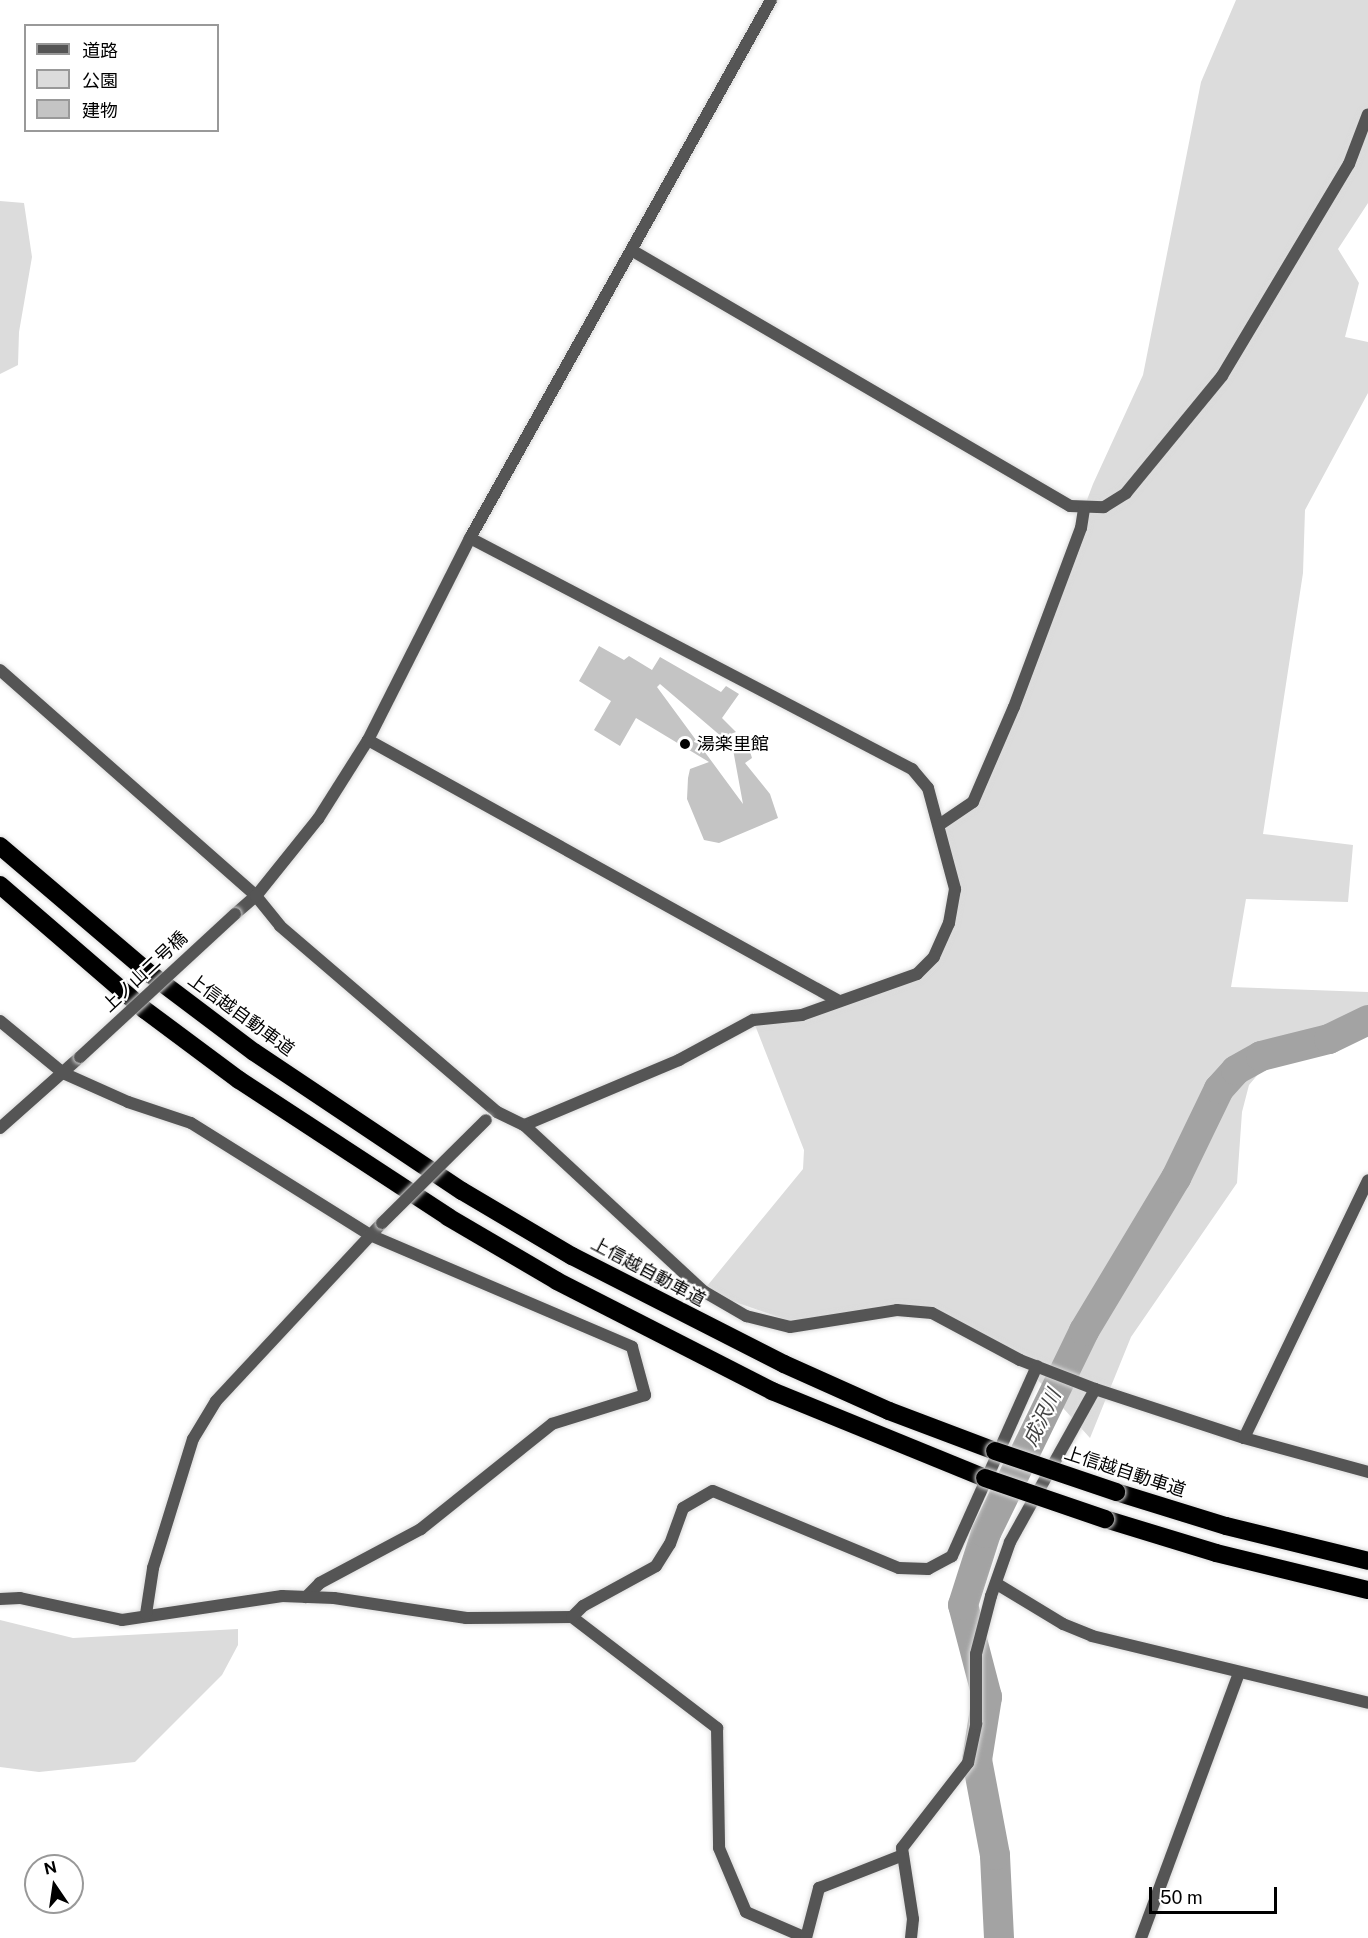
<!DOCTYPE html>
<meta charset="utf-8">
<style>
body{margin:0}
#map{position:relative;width:1368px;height:1938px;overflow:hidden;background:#fff;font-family:"Public Sans","Noto Sans JP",sans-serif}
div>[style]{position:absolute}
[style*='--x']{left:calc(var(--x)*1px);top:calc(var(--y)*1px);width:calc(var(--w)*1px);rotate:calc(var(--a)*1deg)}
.green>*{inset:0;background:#dcdcdc}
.river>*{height:30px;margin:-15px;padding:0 15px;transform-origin:15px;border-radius:15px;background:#a3a3a3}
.building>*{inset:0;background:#c4c4c4}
.roads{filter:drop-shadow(0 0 2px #dbdbdb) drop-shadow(0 0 2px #dbdbdb)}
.minor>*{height:12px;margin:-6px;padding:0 6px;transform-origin:6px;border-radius:6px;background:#555}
.tertiary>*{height:12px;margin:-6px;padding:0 6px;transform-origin:6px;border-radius:6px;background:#555}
.motorway>*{height:18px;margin:-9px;padding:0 9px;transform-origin:9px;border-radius:9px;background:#000}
.bridges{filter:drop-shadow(0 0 2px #dbdbdb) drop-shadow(0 0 2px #dbdbdb)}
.minor-bridge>*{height:12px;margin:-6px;padding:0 6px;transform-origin:6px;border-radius:6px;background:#555}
.tertiary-bridge>*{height:12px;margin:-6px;padding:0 6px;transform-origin:6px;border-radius:6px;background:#555}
.motorway-bridge>*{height:18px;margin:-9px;padding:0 9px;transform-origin:9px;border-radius:9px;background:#000}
.dots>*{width:16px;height:16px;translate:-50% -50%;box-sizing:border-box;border:3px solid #fff;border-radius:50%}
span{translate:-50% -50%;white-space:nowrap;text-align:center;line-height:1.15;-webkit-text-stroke:4.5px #fff;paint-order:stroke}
.poi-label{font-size:18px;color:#000}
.left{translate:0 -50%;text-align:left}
.street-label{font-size:18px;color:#000}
.water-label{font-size:20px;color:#444;font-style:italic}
.legend{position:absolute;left:24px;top:24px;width:195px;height:108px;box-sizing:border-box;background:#fff;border:2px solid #999;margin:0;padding:8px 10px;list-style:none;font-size:18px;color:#000}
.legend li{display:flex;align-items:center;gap:12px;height:30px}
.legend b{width:30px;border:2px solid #999}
.north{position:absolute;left:24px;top:1854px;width:60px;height:60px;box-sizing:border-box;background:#fff;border:2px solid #999;border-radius:50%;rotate:347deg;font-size:16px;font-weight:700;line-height:24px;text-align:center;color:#000}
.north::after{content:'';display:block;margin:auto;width:21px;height:27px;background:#000;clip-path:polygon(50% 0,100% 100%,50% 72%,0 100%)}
.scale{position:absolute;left:1149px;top:1887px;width:128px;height:27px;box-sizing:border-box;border:3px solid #000;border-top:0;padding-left:8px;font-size:18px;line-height:21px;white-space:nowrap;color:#000;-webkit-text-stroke:4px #fff;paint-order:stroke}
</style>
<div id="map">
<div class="green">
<div style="clip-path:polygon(1236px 0,1368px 0,1368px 203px,1338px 249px,1359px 283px,1345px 337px,1368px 342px,1368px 393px,1305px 510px,1303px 573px,1263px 834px,1353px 845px,1348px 902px,1246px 899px,1231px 987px,1368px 992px,1368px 1014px,1284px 1051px,1271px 1059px,1249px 1085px,1242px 1112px,1237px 1183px,1131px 1337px,1090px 1438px,1020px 1360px,932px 1313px,787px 1320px,703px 1291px,803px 1169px,804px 1150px,753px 1020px,802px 1015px,893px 985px,934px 957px,955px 889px,939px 825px,973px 801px,1093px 484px,1143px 375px,1201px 82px)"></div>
<div style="clip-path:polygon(0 201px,24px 203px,32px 257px,19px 332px,18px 365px,0 374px)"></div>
<div style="clip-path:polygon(0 1620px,73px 1638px,238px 1629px,238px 1645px,222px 1675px,135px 1762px,39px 1772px,0 1767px)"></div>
</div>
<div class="river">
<div style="--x:999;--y:1938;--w:83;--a:-92.8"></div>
<div style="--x:995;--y:1855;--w:97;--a:-100.7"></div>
<div style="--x:977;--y:1760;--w:64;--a:-81"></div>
<div style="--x:987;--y:1697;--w:95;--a:-104.6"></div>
<div style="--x:963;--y:1605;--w:76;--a:-72.3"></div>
<div style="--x:986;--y:1533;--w:225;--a:-64.1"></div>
<div style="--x:1084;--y:1331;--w:179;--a:-59"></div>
<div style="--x:1176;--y:1178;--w:99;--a:-64.2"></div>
<div style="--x:1219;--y:1089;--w:25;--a:-48"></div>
<div style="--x:1236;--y:1070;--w:29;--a:-29"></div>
<div style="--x:1261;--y:1056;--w:70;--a:-14"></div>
<div style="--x:1329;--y:1039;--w:43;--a:-26"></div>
</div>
<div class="building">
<div style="clip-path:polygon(599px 646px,624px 660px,629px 656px,652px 670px,660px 657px,721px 692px,726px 686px,739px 694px,722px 718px,736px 732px,722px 737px,660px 684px,657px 687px,743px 804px,732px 744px,736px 749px,738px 745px,749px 748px,752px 758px,745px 763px,770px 794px,778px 818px,719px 843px,704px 840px,687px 799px,688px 778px,690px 769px,709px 762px,636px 718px,620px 746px,594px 730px,611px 701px,579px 681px)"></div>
</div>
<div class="roads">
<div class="minor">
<div style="--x:633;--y:251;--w:506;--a:30.26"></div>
<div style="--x:1070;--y:506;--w:34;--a:2"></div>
<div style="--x:1104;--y:507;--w:26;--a:-32"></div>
<div style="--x:1126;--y:493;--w:151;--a:-50.6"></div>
<div style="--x:1222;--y:376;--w:247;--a:-59.1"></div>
<div style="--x:1349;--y:164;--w:53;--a:-69.2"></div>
<div style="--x:470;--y:538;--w:499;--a:27.6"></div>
<div style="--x:912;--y:769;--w:25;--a:50"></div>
<div style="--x:928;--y:788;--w:105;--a:75"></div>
<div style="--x:955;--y:889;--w:35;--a:100"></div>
<div style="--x:949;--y:923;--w:37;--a:114"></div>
<div style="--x:934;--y:957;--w:24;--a:135"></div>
<div style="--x:917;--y:974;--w:122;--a:160.4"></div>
<div style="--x:802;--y:1015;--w:49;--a:174.2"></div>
<div style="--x:753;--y:1020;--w:84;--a:151.6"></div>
<div style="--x:679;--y:1060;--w:168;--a:157.2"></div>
<div style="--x:0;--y:670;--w:341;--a:41.4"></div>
<div style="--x:256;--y:896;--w:38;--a:51"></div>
<div style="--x:280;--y:926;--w:286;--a:40.6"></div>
<div style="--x:497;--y:1112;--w:30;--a:26"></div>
<div style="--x:524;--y:1125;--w:244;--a:42.8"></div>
<div style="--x:703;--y:1291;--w:50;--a:30.2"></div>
<div style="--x:746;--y:1316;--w:45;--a:14"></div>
<div style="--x:790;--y:1327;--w:108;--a:-9"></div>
<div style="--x:897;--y:1310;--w:35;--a:5"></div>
<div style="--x:932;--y:1313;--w:100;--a:28.1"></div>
<div style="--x:1020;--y:1360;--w:80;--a:21.1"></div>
<div style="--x:1095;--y:1389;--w:157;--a:18.2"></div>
<div style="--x:1244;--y:1438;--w:129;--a:15.3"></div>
<div style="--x:368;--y:740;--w:536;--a:29"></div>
<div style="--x:939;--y:825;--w:41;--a:-34.1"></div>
<div style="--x:973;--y:802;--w:103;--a:-66.7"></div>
<div style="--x:1014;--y:707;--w:191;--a:-69.5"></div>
<div style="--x:1081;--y:528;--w:19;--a:-81"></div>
<div style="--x:0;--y:1021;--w:82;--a:39.5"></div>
<div style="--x:63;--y:1073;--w:71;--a:24"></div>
<div style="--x:128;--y:1102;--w:66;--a:18.4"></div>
<div style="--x:191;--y:1123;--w:211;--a:32"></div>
<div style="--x:370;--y:1235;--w:285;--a:23.1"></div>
<div style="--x:632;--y:1347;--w:50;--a:74.8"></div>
<div style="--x:645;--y:1395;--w:97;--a:162.7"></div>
<div style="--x:552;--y:1424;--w:168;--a:141.3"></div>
<div style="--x:421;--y:1529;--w:115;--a:151.9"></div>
<div style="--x:320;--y:1583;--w:20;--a:135"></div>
<div style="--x:1244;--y:1438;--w:286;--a:-64.3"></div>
<div style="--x:997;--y:1584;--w:77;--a:31.2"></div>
<div style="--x:1063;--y:1624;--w:31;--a:22"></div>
<div style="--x:1092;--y:1636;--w:284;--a:13.6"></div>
<div style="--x:0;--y:1599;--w:20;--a:-3"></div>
<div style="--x:20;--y:1598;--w:104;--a:12.2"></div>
<div style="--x:122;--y:1620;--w:162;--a:-8.5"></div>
<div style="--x:282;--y:1596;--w:52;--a:2.2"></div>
<div style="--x:334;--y:1598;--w:134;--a:8.6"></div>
<div style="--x:466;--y:1618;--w:106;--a:-0.5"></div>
<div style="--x:572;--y:1617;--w:183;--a:37.4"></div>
<div style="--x:717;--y:1728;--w:120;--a:89"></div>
<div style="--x:719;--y:1848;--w:69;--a:67.1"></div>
<div style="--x:746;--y:1912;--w:65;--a:23.4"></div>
<div style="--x:146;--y:1614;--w:47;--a:-81.3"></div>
<div style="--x:153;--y:1568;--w:135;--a:-72.8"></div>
<div style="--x:193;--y:1439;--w:44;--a:-58.8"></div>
<div style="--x:216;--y:1401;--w:243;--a:-47"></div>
<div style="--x:572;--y:1617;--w:16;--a:-45"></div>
<div style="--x:583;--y:1606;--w:83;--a:-28.7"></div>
<div style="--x:656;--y:1566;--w:26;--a:-58"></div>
<div style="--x:670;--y:1544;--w:38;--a:-70"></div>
<div style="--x:683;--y:1508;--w:34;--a:-30"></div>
<div style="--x:713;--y:1491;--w:201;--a:22.5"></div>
<div style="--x:899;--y:1568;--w:29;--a:2"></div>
<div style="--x:928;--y:1569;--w:27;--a:-28"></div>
<div style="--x:952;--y:1556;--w:208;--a:-65.9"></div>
<div style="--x:806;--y:1938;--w:52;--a:-75.4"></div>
<div style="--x:819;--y:1888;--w:90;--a:-21.4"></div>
<div style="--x:911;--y:1938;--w:19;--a:-84"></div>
<div style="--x:913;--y:1919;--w:72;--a:-98.8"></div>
<div style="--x:902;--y:1848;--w:108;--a:-52.2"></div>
<div style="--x:968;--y:1763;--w:40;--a:-78"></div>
<div style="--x:976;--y:1724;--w:70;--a:-90"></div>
<div style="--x:976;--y:1654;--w:60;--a:-75.5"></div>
<div style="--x:991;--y:1596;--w:57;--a:-70.6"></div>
<div style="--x:1010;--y:1542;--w:175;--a:-60.9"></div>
<div style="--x:1141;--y:1938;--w:283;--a:-69.7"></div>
</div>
<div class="tertiary">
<div style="--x:235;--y:914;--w:28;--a:-41"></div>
<div style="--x:256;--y:896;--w:99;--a:-51.2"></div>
<div style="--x:318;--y:819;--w:93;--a:-57.7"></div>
<div style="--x:368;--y:740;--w:226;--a:-63.2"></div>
<div style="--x:470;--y:538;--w:616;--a:-60.77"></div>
<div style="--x:0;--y:1128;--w:107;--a:-41.6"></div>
</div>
<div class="motorway">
<div style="--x:0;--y:846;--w:196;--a:40.4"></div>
<div style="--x:149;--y:973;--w:131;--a:37"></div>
<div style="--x:254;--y:1052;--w:250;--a:33.8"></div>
<div style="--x:462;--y:1191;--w:128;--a:30.6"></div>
<div style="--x:572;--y:1256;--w:238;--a:27"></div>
<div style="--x:784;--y:1364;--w:115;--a:24.1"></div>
<div style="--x:889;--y:1411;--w:113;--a:20.7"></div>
<div style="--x:0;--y:885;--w:191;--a:40.8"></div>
<div style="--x:145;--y:1010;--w:117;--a:36.7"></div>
<div style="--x:239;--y:1080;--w:250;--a:33.2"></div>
<div style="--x:448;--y:1217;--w:126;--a:30.4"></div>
<div style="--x:557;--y:1281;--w:242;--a:27.1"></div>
<div style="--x:772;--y:1391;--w:230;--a:22.2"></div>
<div style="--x:1116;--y:1492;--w:115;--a:17.2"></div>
<div style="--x:1226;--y:1526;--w:146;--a:13.8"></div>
<div style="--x:1105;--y:1519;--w:116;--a:17"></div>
<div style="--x:1216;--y:1553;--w:156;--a:13.7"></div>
</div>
</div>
<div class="bridges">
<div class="minor-bridge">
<div style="--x:382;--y:1223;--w:146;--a:-44.7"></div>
</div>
<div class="tertiary-bridge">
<div style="--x:80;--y:1057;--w:211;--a:-42.7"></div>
</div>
<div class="motorway-bridge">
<div style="--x:995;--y:1451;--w:128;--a:18.7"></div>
<div style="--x:985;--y:1478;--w:127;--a:18.9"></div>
</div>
</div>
<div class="dots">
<div style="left:685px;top:744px;background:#000"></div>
</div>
<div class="poi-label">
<span class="left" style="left:697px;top:744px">湯楽里館</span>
</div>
<div class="street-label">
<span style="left:145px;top:972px;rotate:-43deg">上ノ山二号橋</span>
<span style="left:241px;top:1015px;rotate:36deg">上信越自動車道</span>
<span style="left:648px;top:1272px;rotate:28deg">上信越自動車道</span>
<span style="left:1125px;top:1472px;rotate:18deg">上信越自動車道</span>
</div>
<div class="water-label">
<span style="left:1042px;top:1418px;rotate:-64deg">成沢川</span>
</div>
<ul class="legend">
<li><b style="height:8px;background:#555"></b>道路</li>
<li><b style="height:16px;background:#dcdcdc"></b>公園</li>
<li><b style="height:16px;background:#c4c4c4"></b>建物</li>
</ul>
<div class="north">N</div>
<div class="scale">50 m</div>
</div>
